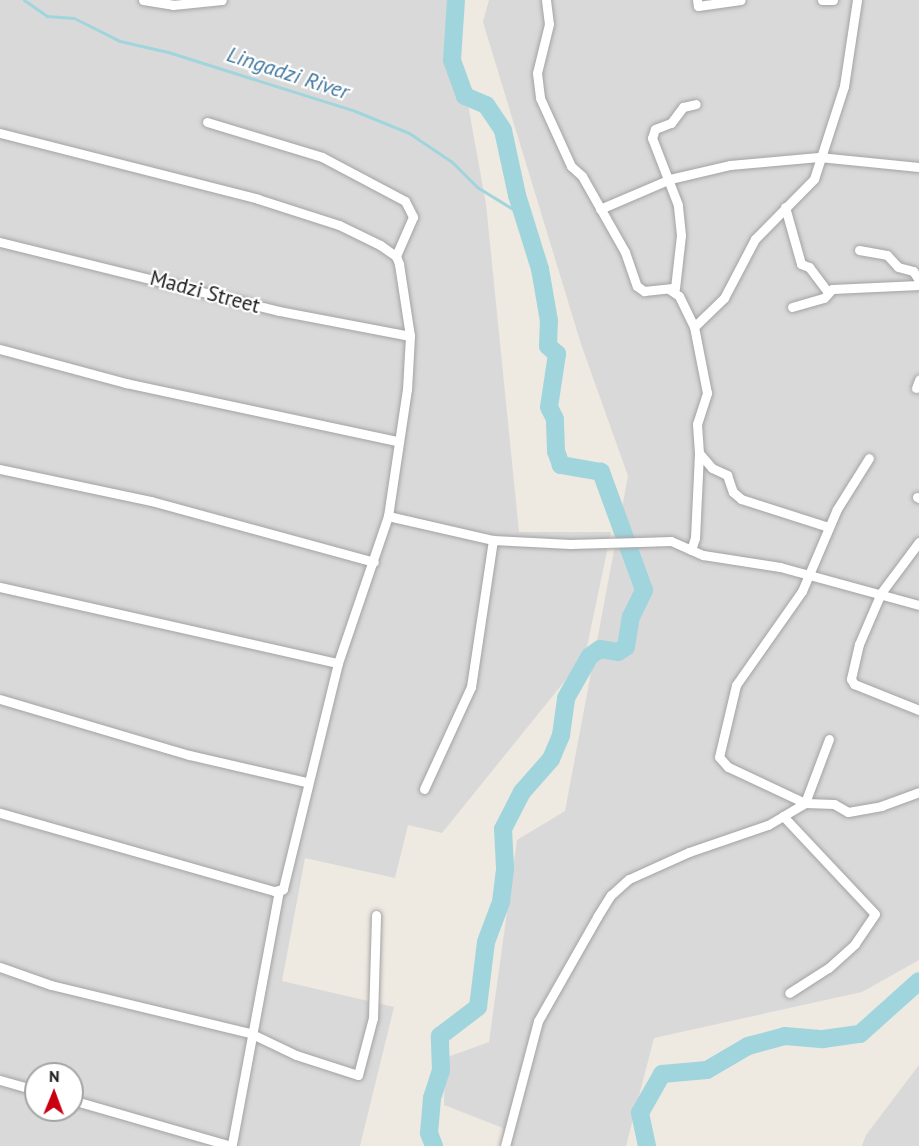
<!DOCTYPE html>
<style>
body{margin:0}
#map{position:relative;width:919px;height:1146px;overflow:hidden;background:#eee9e1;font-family:"PT Sans",sans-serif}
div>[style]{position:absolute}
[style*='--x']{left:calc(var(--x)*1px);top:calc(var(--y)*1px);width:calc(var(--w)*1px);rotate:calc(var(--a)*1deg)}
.residential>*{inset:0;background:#dad9d9}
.stream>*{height:3px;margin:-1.5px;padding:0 1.5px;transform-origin:1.5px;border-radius:1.5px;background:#a0d5dd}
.river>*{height:18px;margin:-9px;padding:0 9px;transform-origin:9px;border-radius:9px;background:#a0d5dd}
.roads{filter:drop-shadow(0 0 2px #a3a3a3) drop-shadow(0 0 2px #a3a3a3)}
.street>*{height:9px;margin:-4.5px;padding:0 4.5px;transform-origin:4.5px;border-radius:4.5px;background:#fff}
span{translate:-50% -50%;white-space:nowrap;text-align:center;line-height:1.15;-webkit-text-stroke:4.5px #fff;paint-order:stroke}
.street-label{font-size:21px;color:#1c1c1c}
.water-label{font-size:22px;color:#41789e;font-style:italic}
.north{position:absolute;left:24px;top:1062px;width:60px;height:60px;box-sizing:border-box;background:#fff;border:2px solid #a4a4a4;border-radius:50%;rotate:1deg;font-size:16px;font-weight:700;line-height:24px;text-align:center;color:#1c1c1c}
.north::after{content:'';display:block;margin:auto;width:21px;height:27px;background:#c80012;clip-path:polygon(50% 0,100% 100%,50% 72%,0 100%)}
</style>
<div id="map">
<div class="residential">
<div style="clip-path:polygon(evenodd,0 0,449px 0,486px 204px,519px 532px,611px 532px,585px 656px,442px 833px,408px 825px,395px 878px,305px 858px,282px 981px,394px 1007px,360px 1146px,0 1146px,0 0,36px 1074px,72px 1074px,72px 1110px,36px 1110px,36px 1074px)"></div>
<div style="clip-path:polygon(489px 0,919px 0,919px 960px,862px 992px,654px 1038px,626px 1146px,502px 1146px,503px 1128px,444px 1105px,445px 1058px,489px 1042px,517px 840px,565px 811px,628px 476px,581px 344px,483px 22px)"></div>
<div style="clip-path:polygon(919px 1065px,919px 1146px,862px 1146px,866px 1135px)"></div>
</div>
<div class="stream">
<div style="--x:24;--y:0;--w:28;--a:35"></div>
<div style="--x:47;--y:16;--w:27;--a:4"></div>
<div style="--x:74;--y:18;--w:51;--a:26.6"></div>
<div style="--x:120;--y:41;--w:49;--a:12.9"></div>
<div style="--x:168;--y:52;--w:196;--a:17.5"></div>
<div style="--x:355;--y:111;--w:58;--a:22.2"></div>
<div style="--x:409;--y:133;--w:52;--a:34"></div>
<div style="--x:452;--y:162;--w:35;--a:45"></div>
<div style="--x:477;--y:187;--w:55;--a:31.7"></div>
</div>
<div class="river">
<div style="--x:434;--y:1146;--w:14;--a:-111"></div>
<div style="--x:429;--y:1133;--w:35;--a:-85"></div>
<div style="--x:432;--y:1098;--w:28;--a:-72"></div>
<div style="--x:441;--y:1071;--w:35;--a:-92"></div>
<div style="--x:440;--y:1036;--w:48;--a:-37.3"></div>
<div style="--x:478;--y:1007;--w:65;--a:-83"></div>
<div style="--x:486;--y:942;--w:43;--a:-69.4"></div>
<div style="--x:501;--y:902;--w:35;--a:-83"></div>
<div style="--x:505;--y:867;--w:38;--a:-93"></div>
<div style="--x:503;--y:829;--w:42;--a:-62.8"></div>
<div style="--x:522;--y:792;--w:44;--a:-48.7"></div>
<div style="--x:551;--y:759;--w:26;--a:-67"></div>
<div style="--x:561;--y:735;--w:37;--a:-82"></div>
<div style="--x:566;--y:698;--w:48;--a:-60.3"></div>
<div style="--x:590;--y:656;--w:12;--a:-35"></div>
<div style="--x:600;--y:649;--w:18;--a:9"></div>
<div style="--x:618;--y:652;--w:9;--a:-32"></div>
<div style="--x:626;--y:647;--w:30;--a:-81"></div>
<div style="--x:631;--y:617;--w:30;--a:-64"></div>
<div style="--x:644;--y:590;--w:126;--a:-110"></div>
<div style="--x:601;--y:472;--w:41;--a:-170.1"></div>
<div style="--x:561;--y:465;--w:15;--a:-110"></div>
<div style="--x:556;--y:451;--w:32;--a:-92"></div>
<div style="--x:555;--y:419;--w:13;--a:-117"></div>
<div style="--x:549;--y:407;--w:54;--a:-81.4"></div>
<div style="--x:557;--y:354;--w:12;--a:-138"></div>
<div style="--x:548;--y:346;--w:25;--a:-88"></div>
<div style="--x:549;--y:321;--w:53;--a:-99.8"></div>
<div style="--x:540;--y:269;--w:77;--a:-107.3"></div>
<div style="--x:517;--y:195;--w:66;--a:-102.2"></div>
<div style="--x:503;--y:130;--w:30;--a:-124"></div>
<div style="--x:486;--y:105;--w:23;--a:-157"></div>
<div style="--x:465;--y:96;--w:38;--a:-110"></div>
<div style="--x:452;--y:60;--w:60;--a:-86.2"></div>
<div style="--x:647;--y:1146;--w:34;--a:-102"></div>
<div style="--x:640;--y:1113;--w:45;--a:-60.6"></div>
<div style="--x:662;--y:1074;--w:45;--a:-5.1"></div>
<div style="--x:707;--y:1070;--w:48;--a:-30.3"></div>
<div style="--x:748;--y:1046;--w:38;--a:-15"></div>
<div style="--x:785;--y:1036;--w:38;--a:5"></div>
<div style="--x:823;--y:1039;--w:37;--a:-8"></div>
<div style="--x:860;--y:1034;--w:79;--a:-41.9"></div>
</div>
<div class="roads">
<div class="street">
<div style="--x:143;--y:0;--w:30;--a:9"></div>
<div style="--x:173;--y:5;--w:49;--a:-5.8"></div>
<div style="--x:546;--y:0;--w:24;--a:83"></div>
<div style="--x:549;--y:24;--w:50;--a:103.8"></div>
<div style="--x:537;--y:73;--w:25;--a:83"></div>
<div style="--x:540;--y:98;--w:75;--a:65.5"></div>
<div style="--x:571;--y:166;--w:15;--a:42"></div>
<div style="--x:582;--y:176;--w:87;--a:60.5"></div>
<div style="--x:625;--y:252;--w:36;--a:71"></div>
<div style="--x:637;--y:286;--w:9;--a:36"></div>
<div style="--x:644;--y:291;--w:31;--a:-6"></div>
<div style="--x:675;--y:288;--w:53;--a:-83.5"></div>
<div style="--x:681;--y:235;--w:30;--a:-96"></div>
<div style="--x:678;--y:205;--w:72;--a:-111.2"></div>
<div style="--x:652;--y:138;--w:9;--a:-72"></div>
<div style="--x:655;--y:129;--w:17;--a:-21"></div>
<div style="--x:671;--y:123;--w:20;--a:-53"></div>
<div style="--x:683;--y:107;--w:13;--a:-13"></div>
<div style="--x:697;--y:0;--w:6;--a:81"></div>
<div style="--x:698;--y:6;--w:43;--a:-7.9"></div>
<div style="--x:822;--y:0;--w:11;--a:0"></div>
<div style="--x:207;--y:122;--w:120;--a:16.9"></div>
<div style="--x:322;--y:157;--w:94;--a:27.9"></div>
<div style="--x:405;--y:201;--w:18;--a:63"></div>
<div style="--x:413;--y:217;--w:43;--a:113.6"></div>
<div style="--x:0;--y:133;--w:266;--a:14.3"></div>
<div style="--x:258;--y:199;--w:85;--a:17.8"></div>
<div style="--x:339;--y:225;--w:46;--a:26"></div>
<div style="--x:380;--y:245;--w:19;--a:35"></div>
<div style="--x:396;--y:256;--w:9;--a:69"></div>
<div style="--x:399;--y:264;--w:73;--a:81.3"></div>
<div style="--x:410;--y:336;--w:53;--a:93.2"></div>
<div style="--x:407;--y:389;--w:128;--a:98.5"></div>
<div style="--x:388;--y:516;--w:155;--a:108.8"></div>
<div style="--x:338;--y:663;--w:233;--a:103.7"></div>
<div style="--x:283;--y:889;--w:9;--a:167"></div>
<div style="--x:274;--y:891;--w:285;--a:-164.1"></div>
<div style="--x:785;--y:207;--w:59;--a:74.3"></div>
<div style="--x:801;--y:264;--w:9;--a:21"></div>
<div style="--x:809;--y:267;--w:31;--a:53"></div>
<div style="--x:600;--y:209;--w:76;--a:-23.2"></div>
<div style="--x:670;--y:179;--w:62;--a:-13.1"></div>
<div style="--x:730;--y:165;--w:89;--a:-5.1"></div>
<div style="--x:819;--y:157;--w:100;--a:5.7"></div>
<div style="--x:0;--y:242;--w:287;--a:13.9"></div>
<div style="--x:279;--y:311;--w:133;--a:10.8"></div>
<div style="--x:859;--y:250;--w:28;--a:10"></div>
<div style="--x:887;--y:255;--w:16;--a:47"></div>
<div style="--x:898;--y:267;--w:16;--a:15"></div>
<div style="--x:913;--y:271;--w:11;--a:56"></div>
<div style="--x:669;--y:289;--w:12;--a:35"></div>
<div style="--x:679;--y:296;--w:34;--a:64"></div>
<div style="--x:792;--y:307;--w:33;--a:-16"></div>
<div style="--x:824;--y:298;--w:12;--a:-48"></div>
<div style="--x:832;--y:289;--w:87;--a:-2.6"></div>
<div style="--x:0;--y:349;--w:131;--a:15.1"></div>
<div style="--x:126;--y:383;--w:277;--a:12.1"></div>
<div style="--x:916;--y:388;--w:9;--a:-69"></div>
<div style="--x:699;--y:453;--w:20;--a:49"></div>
<div style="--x:712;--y:468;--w:17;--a:25"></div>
<div style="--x:727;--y:475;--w:18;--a:71"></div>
<div style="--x:733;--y:492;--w:11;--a:41"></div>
<div style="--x:741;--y:499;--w:91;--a:17.8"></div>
<div style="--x:0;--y:469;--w:154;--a:12"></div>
<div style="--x:151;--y:501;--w:231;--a:15.3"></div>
<div style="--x:917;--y:497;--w:2;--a:27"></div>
<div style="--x:388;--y:516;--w:108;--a:12.9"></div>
<div style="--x:493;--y:540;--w:77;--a:3"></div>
<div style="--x:570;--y:544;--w:101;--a:-1.7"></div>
<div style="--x:671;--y:541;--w:35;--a:24"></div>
<div style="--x:703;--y:555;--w:78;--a:8.9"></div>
<div style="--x:780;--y:567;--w:144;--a:15.3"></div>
<div style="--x:919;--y:542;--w:64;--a:126.7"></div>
<div style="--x:881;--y:593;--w:56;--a:113.3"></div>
<div style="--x:859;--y:644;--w:36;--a:103"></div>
<div style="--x:851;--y:679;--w:6;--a:59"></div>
<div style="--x:854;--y:684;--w:70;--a:21.8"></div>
<div style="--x:691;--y:550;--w:13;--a:-72"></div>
<div style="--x:695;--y:538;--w:85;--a:-87.3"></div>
<div style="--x:699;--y:453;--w:29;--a:-94"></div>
<div style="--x:697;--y:424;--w:33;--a:-72"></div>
<div style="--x:707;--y:393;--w:67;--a:-101.1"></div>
<div style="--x:694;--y:327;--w:42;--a:-44"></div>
<div style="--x:724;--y:298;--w:67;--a:-62.3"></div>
<div style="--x:755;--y:239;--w:84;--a:-45.5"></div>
<div style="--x:814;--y:179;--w:98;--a:-72.1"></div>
<div style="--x:844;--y:86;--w:87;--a:-81.4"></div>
<div style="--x:0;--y:587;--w:346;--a:12.7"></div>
<div style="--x:0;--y:699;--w:197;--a:16.5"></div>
<div style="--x:189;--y:755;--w:120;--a:13"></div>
<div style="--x:829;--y:739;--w:68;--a:110.6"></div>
<div style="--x:805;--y:803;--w:85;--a:-154.9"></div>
<div style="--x:728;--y:767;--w:13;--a:-132"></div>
<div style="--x:719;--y:757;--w:74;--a:-76.7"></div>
<div style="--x:736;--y:685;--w:115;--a:-54.9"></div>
<div style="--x:802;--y:591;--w:89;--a:-66.9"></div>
<div style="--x:837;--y:509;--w:60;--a:-57.9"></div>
<div style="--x:424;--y:789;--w:112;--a:-65.3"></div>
<div style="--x:471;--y:687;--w:149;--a:-81.5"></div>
<div style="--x:783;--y:816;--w:134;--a:46.8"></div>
<div style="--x:875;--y:914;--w:36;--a:124"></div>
<div style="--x:855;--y:944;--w:36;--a:138"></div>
<div style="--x:828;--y:968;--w:46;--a:147.3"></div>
<div style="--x:0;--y:967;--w:54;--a:19.4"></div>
<div style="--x:51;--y:985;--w:205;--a:13.6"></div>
<div style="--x:250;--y:1033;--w:51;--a:25.6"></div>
<div style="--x:296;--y:1055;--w:65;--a:17.9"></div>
<div style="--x:358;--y:1075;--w:59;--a:-75.3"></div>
<div style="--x:373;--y:1018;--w:103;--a:-88.3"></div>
<div style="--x:0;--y:1080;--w:37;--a:16"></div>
<div style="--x:72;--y:1100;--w:166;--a:16.1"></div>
<div style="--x:232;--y:1144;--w:257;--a:-79.5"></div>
<div style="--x:505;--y:1146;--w:129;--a:-75.2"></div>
<div style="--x:538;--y:1021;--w:120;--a:-60.4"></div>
<div style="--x:597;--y:917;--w:26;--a:-58"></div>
<div style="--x:611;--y:895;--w:24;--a:-42"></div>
<div style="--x:629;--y:879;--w:66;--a:-24.2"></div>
<div style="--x:689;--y:852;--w:83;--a:-18.9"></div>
<div style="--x:768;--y:825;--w:43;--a:-30.7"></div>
<div style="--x:805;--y:803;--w:29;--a:2"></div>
<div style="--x:834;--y:804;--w:16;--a:30"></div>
<div style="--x:848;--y:812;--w:34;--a:-10"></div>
<div style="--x:881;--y:806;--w:40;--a:-20.2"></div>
</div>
</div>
<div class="street-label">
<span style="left:205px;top:292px;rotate:15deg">Madzi Street</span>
</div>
<div class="water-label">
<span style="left:288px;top:73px;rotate:18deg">Lingadzi River</span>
</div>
<div class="north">N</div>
</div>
